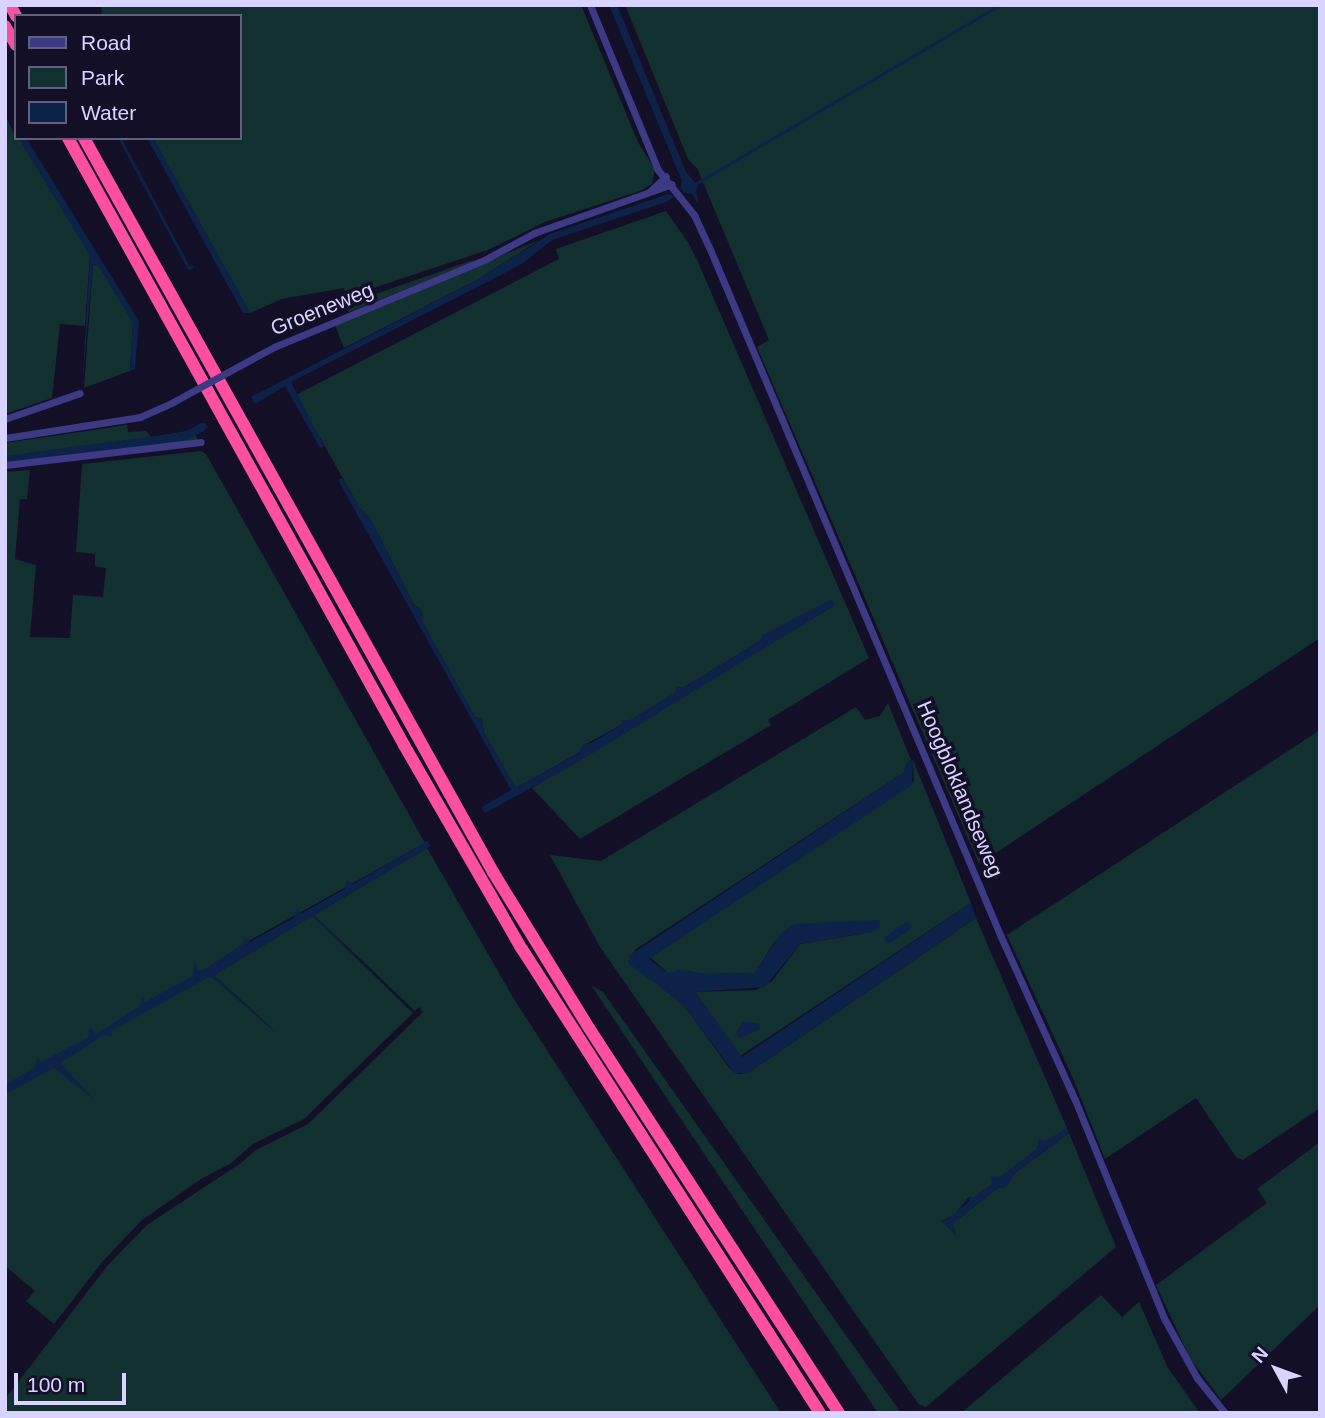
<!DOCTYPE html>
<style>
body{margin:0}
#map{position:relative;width:1325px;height:1418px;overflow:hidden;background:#130f26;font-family:Arial,sans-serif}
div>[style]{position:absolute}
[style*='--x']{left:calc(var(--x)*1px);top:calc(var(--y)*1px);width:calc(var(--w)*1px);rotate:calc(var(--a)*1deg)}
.green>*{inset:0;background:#12302f}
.water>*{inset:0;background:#0c2248}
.stream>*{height:2.5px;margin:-1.25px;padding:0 1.25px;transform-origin:1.25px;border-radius:1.25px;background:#0c2248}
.canal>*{height:8px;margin:-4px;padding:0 4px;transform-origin:4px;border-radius:4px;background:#0c2248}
.minor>*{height:7px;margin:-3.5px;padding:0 3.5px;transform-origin:3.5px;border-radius:3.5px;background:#3d3a85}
.motorway>*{height:12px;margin:-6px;padding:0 6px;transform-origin:6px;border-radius:6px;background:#ff4fa3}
.minor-bridge>*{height:7px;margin:-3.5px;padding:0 3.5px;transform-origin:3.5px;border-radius:3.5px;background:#3d3a85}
span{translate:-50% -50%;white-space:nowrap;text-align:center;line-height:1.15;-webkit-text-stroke:7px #130f26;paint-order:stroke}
.street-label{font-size:21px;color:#d9d4ff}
.frame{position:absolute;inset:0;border:7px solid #d9d4ff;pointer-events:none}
.legend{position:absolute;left:14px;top:14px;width:228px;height:126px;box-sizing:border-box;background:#130f26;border:2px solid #625e7d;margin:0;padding:9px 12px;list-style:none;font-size:21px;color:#d9d4ff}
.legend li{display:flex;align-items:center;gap:14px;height:35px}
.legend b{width:35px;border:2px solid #625e7d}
.north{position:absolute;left:1241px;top:1334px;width:70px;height:70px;-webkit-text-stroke:5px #130f26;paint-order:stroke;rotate:311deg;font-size:19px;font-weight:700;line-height:28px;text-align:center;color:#d9d4ff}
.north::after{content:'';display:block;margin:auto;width:24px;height:32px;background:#d9d4ff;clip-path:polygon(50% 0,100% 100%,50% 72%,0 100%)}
.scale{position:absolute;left:14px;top:1373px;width:112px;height:32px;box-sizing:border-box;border:4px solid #d9d4ff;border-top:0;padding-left:9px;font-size:21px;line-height:24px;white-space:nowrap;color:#d9d4ff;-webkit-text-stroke:5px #130f26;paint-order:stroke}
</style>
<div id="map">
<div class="green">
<div style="clip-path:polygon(101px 5px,581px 5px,638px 142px,655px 170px,652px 184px,640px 191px,545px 222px,488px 250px,346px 297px,344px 288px,282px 299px,250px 313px,153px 138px,240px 138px,240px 16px,102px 16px)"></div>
<div style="clip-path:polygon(625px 5px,1320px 5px,1320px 638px,979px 864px,757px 347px,769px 340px,697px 168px,688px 159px)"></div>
<div style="clip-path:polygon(5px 115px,16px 138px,19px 138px,90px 255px,85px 326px,60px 324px,52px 398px,5px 414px)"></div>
<div style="clip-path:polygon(666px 211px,688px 242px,698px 262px,869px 658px,768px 720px,771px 725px,580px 839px,532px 788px,835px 605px,764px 635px,760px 641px,683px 688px,678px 687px,675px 693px,629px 721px,623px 720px,621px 725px,586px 744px,577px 754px,516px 788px,484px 733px,482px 719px,475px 717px,423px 623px,421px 609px,414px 605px,370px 518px,359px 507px,296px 395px,559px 259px,556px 249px)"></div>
<div style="clip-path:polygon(539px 240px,479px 279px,344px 348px,335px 325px)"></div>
<div style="clip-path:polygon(473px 260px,473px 262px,349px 312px,347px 304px)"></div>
<div style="clip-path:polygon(93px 264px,99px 266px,133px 322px,130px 371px,84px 388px)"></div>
<div style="clip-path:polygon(127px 425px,128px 432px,146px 431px,151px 437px,193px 430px,198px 440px,5px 463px,5px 443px)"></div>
<div style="clip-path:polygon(201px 451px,206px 454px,425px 843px,245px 943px,203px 971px,198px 971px,196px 978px,206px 972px,278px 1034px,214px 975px,312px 916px,413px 1013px,304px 1119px,253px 1144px,230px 1164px,201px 1179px,142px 1220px,103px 1261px,54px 1324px,26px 1301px,35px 1291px,5px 1266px,5px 472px,30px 470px,27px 499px,20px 499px,15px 559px,36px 565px,30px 637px,70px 638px,73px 595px,103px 597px,106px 568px,95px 566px,95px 554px,76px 552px,82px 464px)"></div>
<div style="clip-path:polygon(888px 703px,911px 760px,908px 761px,903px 773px,636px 949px,628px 962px,683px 1004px,730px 1069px,738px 1074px,748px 1073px,976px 918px,1067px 1128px,1046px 1142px,1039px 1140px,1037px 1149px,1001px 1177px,992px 1177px,992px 1184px,974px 1198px,969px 1197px,953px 1216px,942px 1221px,955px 1234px,953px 1224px,957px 1220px,998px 1188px,1005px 1188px,1015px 1173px,1069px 1133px,1116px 1247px,926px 1407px,919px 1405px,600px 947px,550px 855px,601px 861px,856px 707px,865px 720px,880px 716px)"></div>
<div style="clip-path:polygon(1320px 730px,1320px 1108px,1243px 1160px,1236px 1157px,1196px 1098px,1105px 1159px,1072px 1076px,1007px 935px)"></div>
<div style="clip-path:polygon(913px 760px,971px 903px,740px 1056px,695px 992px,756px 990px,772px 981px,800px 944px,872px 932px,775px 941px,755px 973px,706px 974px,686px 971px,669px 974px,650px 957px,914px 781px)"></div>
<div style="clip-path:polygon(427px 848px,514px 999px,781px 1413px,5px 1413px,5px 1399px,108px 1265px,147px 1225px,241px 1163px,256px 1150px,308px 1124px,423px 1012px,419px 1007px,415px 1011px,314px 915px)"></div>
<div style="clip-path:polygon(591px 985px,603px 992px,901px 1413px,878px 1413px)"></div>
<div style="clip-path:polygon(1320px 1142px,1320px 1305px,1221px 1400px,1190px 1358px,1156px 1285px,1267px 1203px,1257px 1189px)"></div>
<div style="clip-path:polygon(1101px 1295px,1122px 1317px,1139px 1302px,1168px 1368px,1200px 1413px,961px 1413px)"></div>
</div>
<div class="water">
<div style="clip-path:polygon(609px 5px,617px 5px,686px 172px,698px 186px,696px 190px,699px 205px,692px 194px,684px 193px,681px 188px,682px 181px)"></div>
<div style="clip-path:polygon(19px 138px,26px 138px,139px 321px,135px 369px,130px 371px,133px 322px,99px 266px,93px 264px,82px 388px,90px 255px)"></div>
<div style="clip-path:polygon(147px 138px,153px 138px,250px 313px,243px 313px)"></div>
<div style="clip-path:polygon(668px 194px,676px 196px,666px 202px,552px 240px,523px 263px,501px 275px,291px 382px,324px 446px,320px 448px,285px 386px,255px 404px,251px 397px,479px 279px,550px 234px)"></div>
<div style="clip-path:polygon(342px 478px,359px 507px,370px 518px,414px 605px,421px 609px,423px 623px,475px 717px,482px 719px,484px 733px,516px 788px,578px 754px,583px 745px,591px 743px,621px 725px,623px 720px,629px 721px,675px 693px,678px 687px,683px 688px,760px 641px,763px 635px,832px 599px,835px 605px,578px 762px,485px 813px,482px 807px,511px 790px,338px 480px)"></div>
<div style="clip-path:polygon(913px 760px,912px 785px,649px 959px,669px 974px,678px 970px,706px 974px,755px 973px,781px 933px,794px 924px,879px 920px,880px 927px,872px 932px,800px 944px,765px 987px,695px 992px,742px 1057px,971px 903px,976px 918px,748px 1073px,734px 1073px,683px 1004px,629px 964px,629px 956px,903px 773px,908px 761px)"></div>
<div style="clip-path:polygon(428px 841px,431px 846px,314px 915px,414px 1014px,312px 916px,214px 975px,279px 1036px,211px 976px,111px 1031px,112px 1037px,104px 1035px,60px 1063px,95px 1100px,54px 1068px,5px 1094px,5px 1085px,36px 1067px,37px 1057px,41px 1062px,88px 1038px,90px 1027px,96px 1034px,140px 1006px,142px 996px,145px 1002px,193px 976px,195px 961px,198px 970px,203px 971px,244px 943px,245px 937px,250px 942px,295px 917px,296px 908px,302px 913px,345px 889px,347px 880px,353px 884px)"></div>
<div style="clip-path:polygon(906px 922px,912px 926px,911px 929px,890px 943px,886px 943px,885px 937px)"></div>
<div style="clip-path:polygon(743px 1022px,758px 1023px,761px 1029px,740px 1038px,736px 1033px)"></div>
<div style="clip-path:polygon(1067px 1128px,1069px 1133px,1015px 1173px,1005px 1188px,998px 1188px,957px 1220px,953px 1224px,956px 1236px,941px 1220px,947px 1220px,969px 1201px,969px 1197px,974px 1198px,992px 1184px,991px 1176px,1001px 1177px,1037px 1149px,1039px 1140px,1046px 1141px)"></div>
</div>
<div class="stream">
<div style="--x:120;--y:138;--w:147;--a:62"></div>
<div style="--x:189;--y:268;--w:3;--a:-18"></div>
<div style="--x:695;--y:184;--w:354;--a:-30.4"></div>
</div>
<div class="canal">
<div style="--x:5;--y:460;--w:182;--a:-7.6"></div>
<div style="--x:185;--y:436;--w:20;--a:-27"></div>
</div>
<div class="minor">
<div style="--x:590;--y:5;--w:178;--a:67.6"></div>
<div style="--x:658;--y:170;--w:58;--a:51.3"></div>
<div style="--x:694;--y:215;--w:35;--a:65"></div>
<div style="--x:709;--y:247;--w:749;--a:67.06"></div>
<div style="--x:1001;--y:937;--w:179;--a:65.6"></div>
<div style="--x:1075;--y:1100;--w:238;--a:67.8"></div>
<div style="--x:1165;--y:1320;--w:66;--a:61.1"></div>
<div style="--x:1197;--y:1378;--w:45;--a:51.3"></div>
<div style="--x:649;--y:192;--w:23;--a:-43"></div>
<div style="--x:274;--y:347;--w:230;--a:-22.5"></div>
<div style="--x:486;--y:259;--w:55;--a:-28.4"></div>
<div style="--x:534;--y:233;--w:146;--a:-19.5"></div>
<div style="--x:5;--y:419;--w:79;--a:-19.1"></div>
<div style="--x:5;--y:438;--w:137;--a:-8.8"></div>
<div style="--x:140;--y:417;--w:36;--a:-24"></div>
<div style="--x:5;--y:465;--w:197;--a:-6.7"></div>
</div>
<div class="motorway">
<div style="--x:10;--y:5;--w:13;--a:61"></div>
<div style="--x:5;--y:26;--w:22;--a:60"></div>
<div style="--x:68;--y:138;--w:694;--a:61.03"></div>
<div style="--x:404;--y:745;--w:236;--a:60"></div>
<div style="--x:522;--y:949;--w:551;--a:57.29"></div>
<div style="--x:84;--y:138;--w:840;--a:60.87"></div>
<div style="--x:493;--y:872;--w:183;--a:58.4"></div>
<div style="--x:589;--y:1028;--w:459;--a:57"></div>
</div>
<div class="minor-bridge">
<div style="--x:173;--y:402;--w:115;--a:-28.6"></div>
</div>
<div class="street-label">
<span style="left:322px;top:309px;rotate:-22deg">Groeneweg</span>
<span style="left:960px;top:789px;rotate:67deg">Hoogbloklandseweg</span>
</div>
<div class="frame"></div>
<ul class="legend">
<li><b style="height:9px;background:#3d3a85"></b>Road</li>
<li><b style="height:19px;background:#12302f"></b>Park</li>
<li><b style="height:19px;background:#0c2248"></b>Water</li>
</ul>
<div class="north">N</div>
<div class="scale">100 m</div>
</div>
